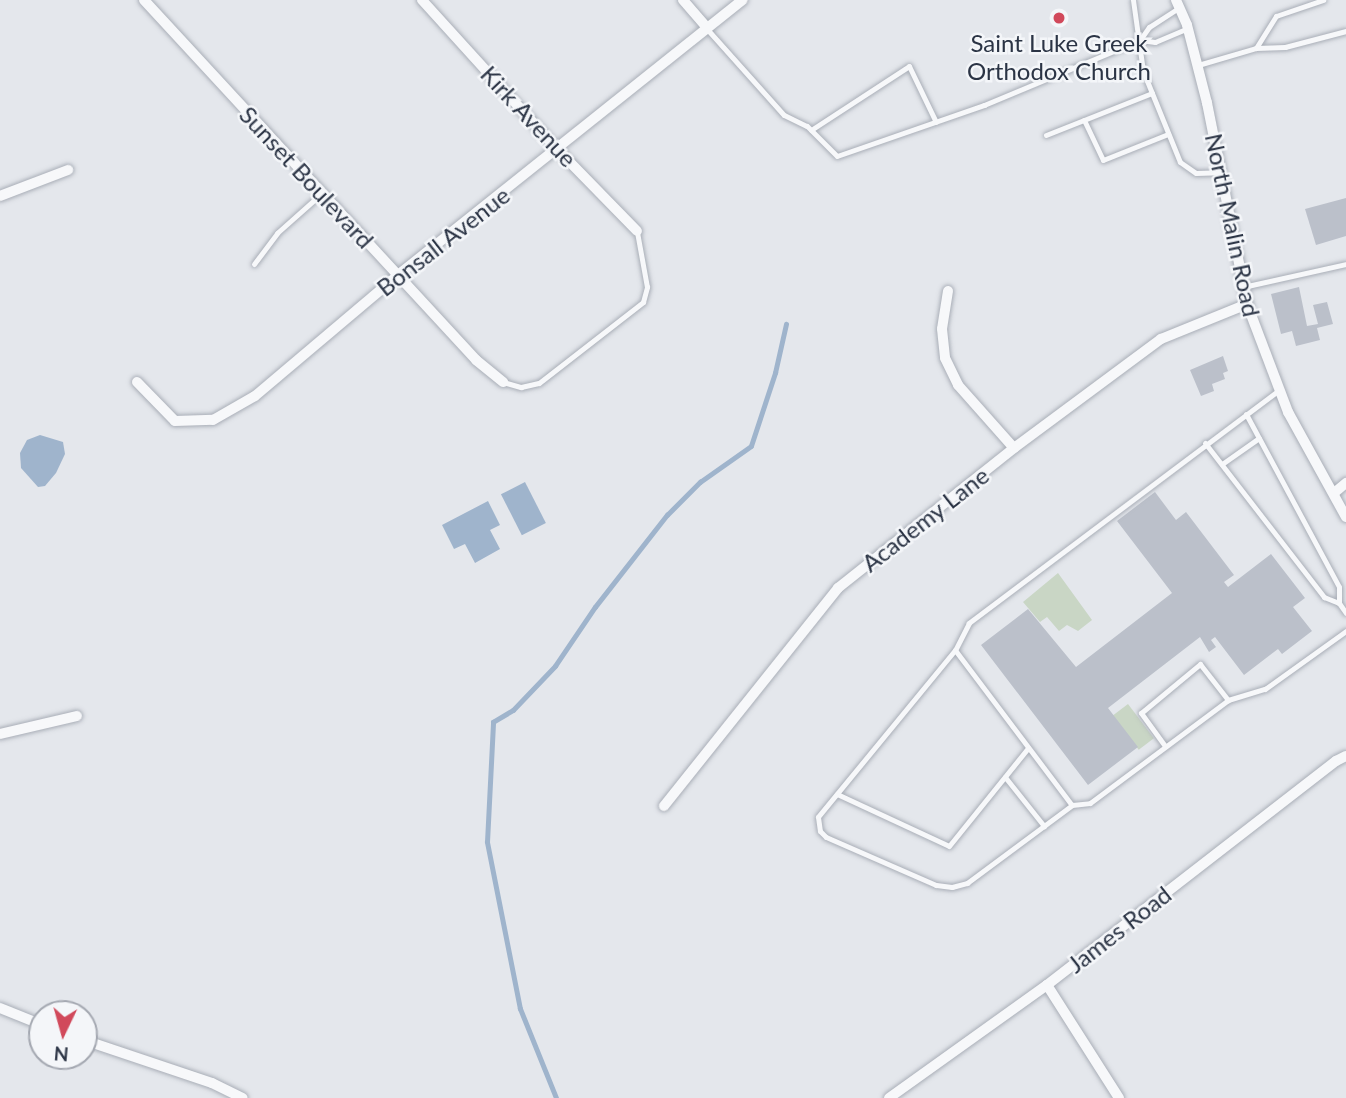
<!DOCTYPE html>
<style>
body{margin:0}
#map{position:relative;width:1346px;height:1098px;overflow:hidden;background:#e4e7ec;font-family:Lato,sans-serif}
div>[style]{position:absolute}
[style*='--x']{left:calc(var(--x)*1px);top:calc(var(--y)*1px);width:calc(var(--w)*1px);rotate:calc(var(--a)*1deg)}
.green>*{inset:0;background:#c9d6c5;transform-origin:0 0}
.water>*{inset:0;background:#9fb4cc;transform-origin:0 0}
.stream>*{height:4.5px;margin:-2.25px;padding:0 2.25px;transform-origin:2.25px;border-radius:2.25px;background:#9fb4cc}
.building>*{inset:0;background:#bbc0ca}
.roads{filter:drop-shadow(0 0 2px #a9aeb7) drop-shadow(0 0 2px #a9aeb7)}
.service>*{height:5px;margin:-2.5px;padding:0 2.5px;transform-origin:2.5px;border-radius:2.5px;background:#f7f8fa}
.minor>*{height:10px;margin:-5px;padding:0 5px;transform-origin:5px;border-radius:5px;background:#f7f8fa}
.dots>*{width:19px;height:19px;translate:-50% -50%;box-sizing:border-box;border:4px solid #f4f6f9;border-radius:50%}
span{translate:-50% -50%;white-space:nowrap;text-align:center;line-height:1.15;-webkit-text-stroke:5px #f4f6f9;paint-order:stroke}
.poi-label{font-size:24px;color:#2b3445}
.street-label{font-size:24px;color:#2b3445}
.north{position:absolute;left:28px;top:1000px;width:70px;height:70px;box-sizing:border-box;background:#f4f6f9;border:2px solid #a4a8b1;border-radius:50%;rotate:185deg;font-size:19px;font-weight:700;line-height:28px;text-align:center;color:#2b3445}
.north::after{content:'';display:block;margin:auto;width:24px;height:32px;background:#d1495b;clip-path:polygon(50% 0,100% 100%,50% 72%,0 100%)}
</style>
<div id="map">
<div class="green">
<div style="clip-path:polygon(1058px 573px,1092px 620px,1078px 631px,1067px 625px,1059px 631px,1047px 617px,1040px 622px,1023px 602px)"></div>
<div style="left:1128px;top:704px;width:43px;height:19px;rotate:53deg"></div>
</div>
<div class="water">
<div style="clip-path:polygon(40px 435px,63px 442px,65px 454px,56px 473px,45px 486px,38px 487px,21px 468px,20px 453px,27px 440px)"></div>
<div style="left:525px;top:482px;width:46px;height:27px;rotate:63deg"></div>
<div style="clip-path:polygon(488px 501px,500px 525px,490px 530px,500px 549px,475px 563px,465px 544px,454px 549px,442px 525px)"></div>
</div>
<div class="stream">
<div style="--x:556;--y:1098;--w:96;--a:-112"></div>
<div style="--x:520;--y:1009;--w:170;--a:-101.2"></div>
<div style="--x:487;--y:842;--w:120;--a:-87.1"></div>
<div style="--x:493;--y:722;--w:23;--a:-31"></div>
<div style="--x:513;--y:710;--w:61;--a:-46.3"></div>
<div style="--x:555;--y:666;--w:71;--a:-55.9"></div>
<div style="--x:595;--y:607;--w:117;--a:-52"></div>
<div style="--x:667;--y:515;--w:47;--a:-45"></div>
<div style="--x:700;--y:482;--w:62;--a:-35.2"></div>
<div style="--x:751;--y:446;--w:77;--a:-71.8"></div>
<div style="--x:775;--y:373;--w:50;--a:-77.3"></div>
</div>
<div class="building">
<div style="clip-path:polygon(1346px 198px,1346px 236px,1316px 245px,1305px 209px)"></div>
<div style="clip-path:polygon(1299px 287px,1307px 326px,1318px 324px,1313px 305px,1327px 302px,1333px 324px,1317px 328px,1320px 340px,1296px 346px,1292px 331px,1281px 334px,1271px 294px)"></div>
<div style="clip-path:polygon(1223px 356px,1228px 371px,1223px 373px,1225px 379px,1212px 384px,1214px 391px,1201px 396px,1190px 370px)"></div>
<div style="clip-path:polygon(1155px 492px,1176px 520px,1186px 512px,1234px 575px,1224px 582px,1228px 587px,1271px 554px,1305px 598px,1293px 607px,1312px 631px,1282px 654px,1278px 649px,1244px 675px,1215px 637px,1211px 640px,1216px 647px,1209px 652px,1200px 637px,1108px 708px,1138px 747px,1088px 785px,981px 645px,1028px 609px,1076px 667px,1172px 593px,1117px 521px)"></div>
</div>
<div class="roads">
<div class="service">
<div style="--x:1133;--y:0;--w:72;--a:82"></div>
<div style="--x:1143;--y:71;--w:98;--a:67.9"></div>
<div style="--x:1180;--y:162;--w:19;--a:35"></div>
<div style="--x:1196;--y:173;--w:24;--a:-2"></div>
<div style="--x:1180;--y:7;--w:37;--a:147"></div>
<div style="--x:1149;--y:27;--w:16;--a:125"></div>
<div style="--x:1140;--y:40;--w:15;--a:8"></div>
<div style="--x:1155;--y:42;--w:36;--a:-23"></div>
<div style="--x:707;--y:29;--w:115;--a:48.2"></div>
<div style="--x:784;--y:115;--w:25;--a:26"></div>
<div style="--x:807;--y:126;--w:42;--a:45"></div>
<div style="--x:837;--y:156;--w:156;--a:-19.1"></div>
<div style="--x:984;--y:105;--w:169;--a:-22.6"></div>
<div style="--x:1256;--y:48;--w:38;--a:-58"></div>
<div style="--x:1276;--y:16;--w:50;--a:-18.8"></div>
<div style="--x:1198;--y:65;--w:60;--a:-16.3"></div>
<div style="--x:1256;--y:48;--w:29;--a:-2"></div>
<div style="--x:1285;--y:47;--w:63;--a:-14.7"></div>
<div style="--x:1084;--y:120;--w:44;--a:64.6"></div>
<div style="--x:1103;--y:160;--w:70;--a:-21.8"></div>
<div style="--x:811;--y:130;--w:117;--a:-33.1"></div>
<div style="--x:909;--y:66;--w:62;--a:64.3"></div>
<div style="--x:1046;--y:135;--w:114;--a:-21.6"></div>
<div style="--x:254;--y:264;--w:39;--a:-53"></div>
<div style="--x:277;--y:233;--w:60;--a:-41.6"></div>
<div style="--x:1243;--y:287;--w:106;--a:-12.6"></div>
<div style="--x:503;--y:382;--w:19;--a:16"></div>
<div style="--x:521;--y:387;--w:18;--a:-13"></div>
<div style="--x:539;--y:383;--w:132;--a:-37.9"></div>
<div style="--x:643;--y:302;--w:16;--a:-75"></div>
<div style="--x:647;--y:287;--w:56;--a:-100.3"></div>
<div style="--x:1279;--y:390;--w:388;--a:143.1"></div>
<div style="--x:969;--y:623;--w:30;--a:117"></div>
<div style="--x:955;--y:650;--w:216;--a:129.4"></div>
<div style="--x:818;--y:817;--w:14;--a:82"></div>
<div style="--x:820;--y:831;--w:8;--a:45"></div>
<div style="--x:826;--y:837;--w:120;--a:23.6"></div>
<div style="--x:936;--y:885;--w:16;--a:7"></div>
<div style="--x:952;--y:887;--w:16;--a:-15"></div>
<div style="--x:967;--y:883;--w:131;--a:-36.6"></div>
<div style="--x:1072;--y:805;--w:18;--a:-6"></div>
<div style="--x:1090;--y:803;--w:172;--a:-36.7"></div>
<div style="--x:1228;--y:700;--w:39;--a:-17"></div>
<div style="--x:1265;--y:689;--w:100;--a:-35.6"></div>
<div style="--x:1246;--y:414;--w:196;--a:61.7"></div>
<div style="--x:1339;--y:587;--w:16;--a:90"></div>
<div style="--x:1205;--y:443;--w:195;--a:52.3"></div>
<div style="--x:1324;--y:597;--w:16;--a:22"></div>
<div style="--x:1339;--y:603;--w:12;--a:55"></div>
<div style="--x:1222;--y:464;--w:45;--a:-35.1"></div>
<div style="--x:955;--y:650;--w:194;--a:53"></div>
<div style="--x:1165;--y:746;--w:41;--a:-126"></div>
<div style="--x:1141;--y:713;--w:77;--a:-39.7"></div>
<div style="--x:1200;--y:664;--w:46;--a:52.1"></div>
<div style="--x:1005;--y:777;--w:63;--a:51.5"></div>
<div style="--x:837;--y:794;--w:123;--a:24.9"></div>
<div style="--x:949;--y:846;--w:126;--a:-51.1"></div>
</div>
<div class="minor">
<div style="--x:144;--y:0;--w:490;--a:47.3"></div>
<div style="--x:476;--y:360;--w:35;--a:39"></div>
<div style="--x:422;--y:0;--w:202;--a:47.8"></div>
<div style="--x:558;--y:150;--w:113;--a:45.7"></div>
<div style="--x:683;--y:0;--w:37;--a:49"></div>
<div style="--x:1176;--y:0;--w:27;--a:66"></div>
<div style="--x:1187;--y:25;--w:81;--a:75.6"></div>
<div style="--x:1207;--y:103;--w:205;--a:78.7"></div>
<div style="--x:1247;--y:304;--w:116;--a:69.2"></div>
<div style="--x:1288;--y:412;--w:120;--a:61.1"></div>
<div style="--x:0;--y:196;--w:73;--a:-20.9"></div>
<div style="--x:948;--y:291;--w:38;--a:99"></div>
<div style="--x:942;--y:329;--w:29;--a:84"></div>
<div style="--x:945;--y:358;--w:30;--a:64"></div>
<div style="--x:958;--y:385;--w:84;--a:48.4"></div>
<div style="--x:137;--y:382;--w:54;--a:45.7"></div>
<div style="--x:175;--y:421;--w:38;--a:-2"></div>
<div style="--x:213;--y:420;--w:48;--a:-29.7"></div>
<div style="--x:255;--y:396;--w:187;--a:-40.2"></div>
<div style="--x:398;--y:275;--w:441;--a:-38.6"></div>
<div style="--x:1334;--y:493;--w:16;--a:-40"></div>
<div style="--x:0;--y:734;--w:79;--a:-13.2"></div>
<div style="--x:664;--y:806;--w:279;--a:-51.4"></div>
<div style="--x:838;--y:588;--w:225;--a:-38.5"></div>
<div style="--x:1014;--y:448;--w:183;--a:-36.6"></div>
<div style="--x:1161;--y:339;--w:93;--a:-22.1"></div>
<div style="--x:1047;--y:985;--w:134;--a:57.5"></div>
<div style="--x:0;--y:1008;--w:45;--a:22"></div>
<div style="--x:84;--y:1040;--w:135;--a:18.6"></div>
<div style="--x:212;--y:1083;--w:34;--a:26"></div>
<div style="--x:889;--y:1098;--w:194;--a:-35.6"></div>
<div style="--x:1047;--y:985;--w:366;--a:-37.8"></div>
<div style="--x:1336;--y:761;--w:11;--a:-27"></div>
</div>
</div>
<div class="dots">
<div style="left:1059px;top:18px;background:#d1495b"></div>
</div>
<div class="poi-label">
<span style="left:1059px;top:57px">Saint Luke Greek<br>Orthodox Church</span>
</div>
<div class="street-label">
<span style="left:529px;top:116px;rotate:47deg">Kirk Avenue</span>
<span style="left:307px;top:177px;rotate:47deg">Sunset Boulevard</span>
<span style="left:1233px;top:225px;rotate:78deg">North Malin Road</span>
<span style="left:443px;top:241px;rotate:-38deg">Bonsall Avenue</span>
<span style="left:925px;top:519px;rotate:-38deg">Academy Lane</span>
<span style="left:1119px;top:929px;rotate:-38deg">James Road</span>
</div>
<div class="north">N</div>
</div>
